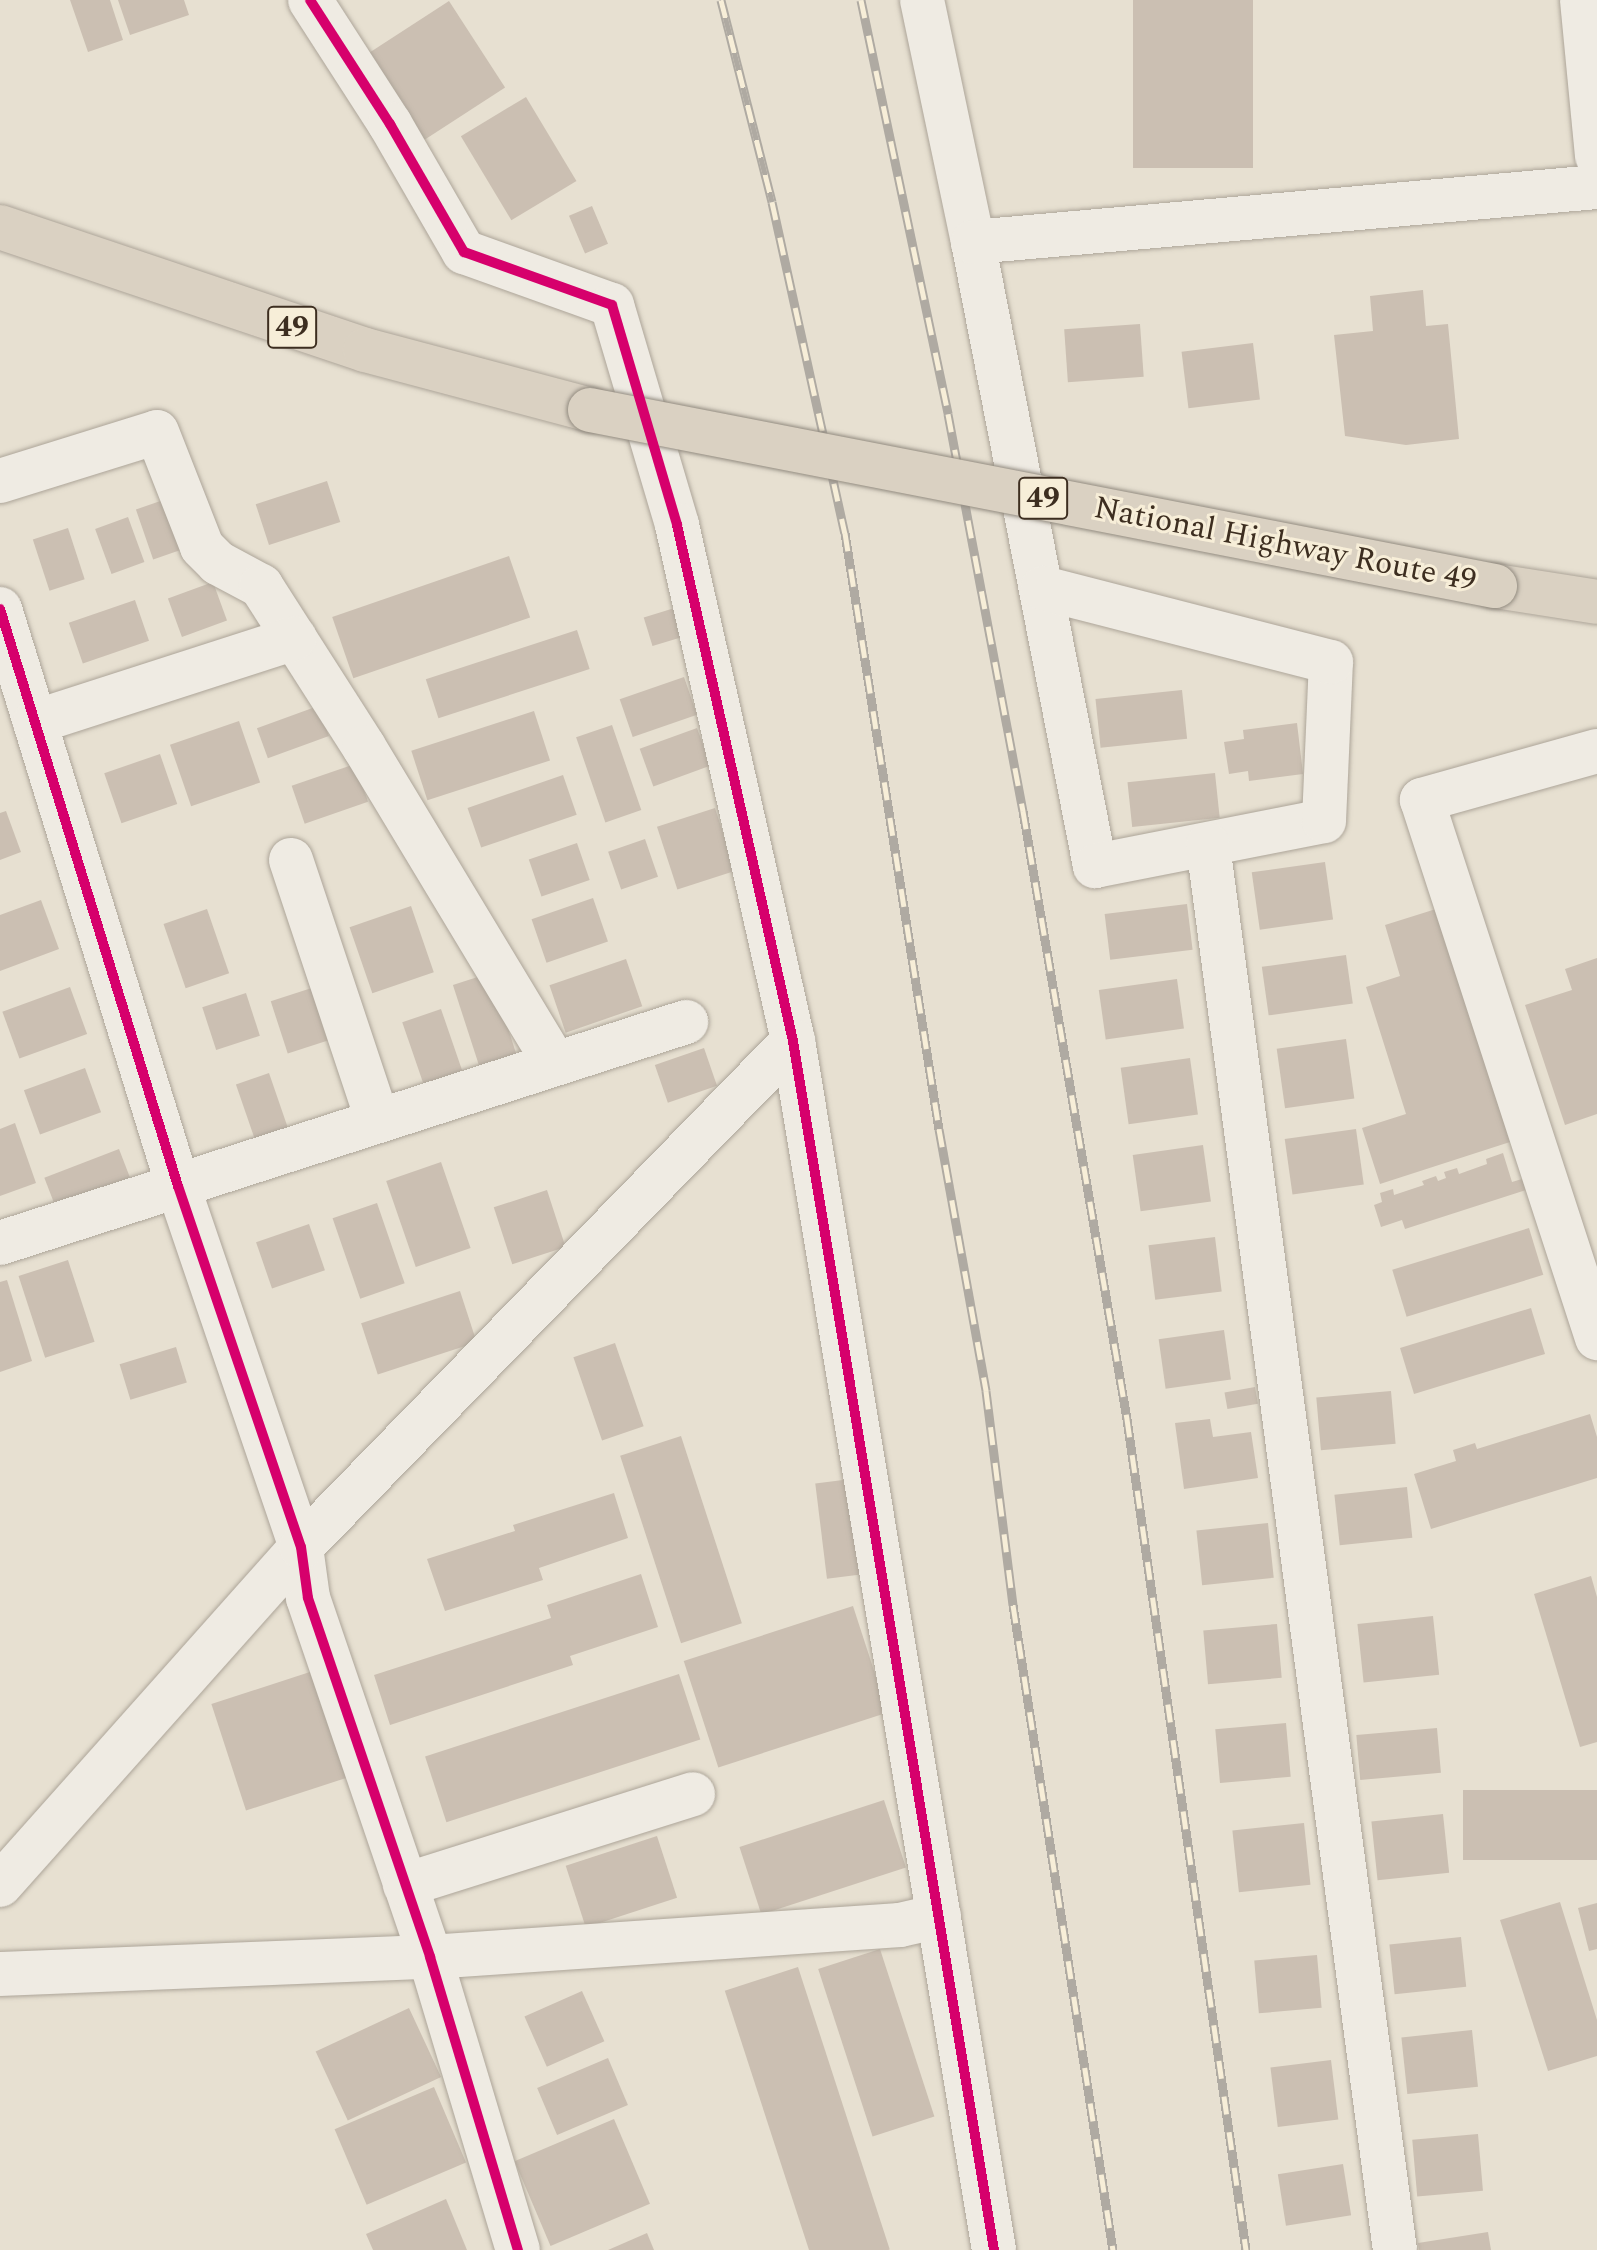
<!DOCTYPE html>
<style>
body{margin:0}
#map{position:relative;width:1597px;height:2250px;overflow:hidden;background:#e7e0d1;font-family:Spectral,serif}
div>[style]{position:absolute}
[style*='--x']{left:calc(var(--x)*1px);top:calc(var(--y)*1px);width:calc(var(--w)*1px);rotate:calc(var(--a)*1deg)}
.building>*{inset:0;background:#cbbfb2;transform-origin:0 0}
.roads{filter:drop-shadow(0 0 2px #ada599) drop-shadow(0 0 2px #ada599)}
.minor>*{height:44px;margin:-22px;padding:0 22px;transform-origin:22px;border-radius:22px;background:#efebe3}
.highway>*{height:44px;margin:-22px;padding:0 22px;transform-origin:22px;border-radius:22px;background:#dad1c2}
.rail>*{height:9px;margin-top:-4.5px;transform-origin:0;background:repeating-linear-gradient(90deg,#f7eed8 0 18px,#afaaa2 0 36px);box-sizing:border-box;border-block:2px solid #afaaa2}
.bridges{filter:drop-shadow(0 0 2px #928b80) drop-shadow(0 0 2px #928b80)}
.highway-bridge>*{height:44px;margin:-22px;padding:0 22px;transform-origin:22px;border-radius:22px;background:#dad1c2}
.cycleway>*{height:10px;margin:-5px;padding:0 5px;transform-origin:5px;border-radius:5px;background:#d6006c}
span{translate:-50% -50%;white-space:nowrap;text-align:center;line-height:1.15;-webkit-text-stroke:6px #f7eed8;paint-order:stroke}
.shield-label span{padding:2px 6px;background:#f7eed8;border:2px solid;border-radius:6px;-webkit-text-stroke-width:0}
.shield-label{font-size:30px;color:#3d2e20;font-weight:700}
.street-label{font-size:32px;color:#3d2e20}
</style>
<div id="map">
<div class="building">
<div style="clip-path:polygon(70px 0,110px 0,123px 40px,88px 52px)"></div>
<div style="clip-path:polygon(118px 0,184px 0,189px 15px,130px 35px)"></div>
<div style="left:1133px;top:0;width:120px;height:168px"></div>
<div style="left:449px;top:1px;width:103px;height:96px;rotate:57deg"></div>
<div style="left:526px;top:97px;width:98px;height:76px;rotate:59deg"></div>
<div style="left:592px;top:206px;width:41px;height:25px;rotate:67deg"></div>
<div style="clip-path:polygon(1423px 290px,1426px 326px,1448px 324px,1459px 439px,1406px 445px,1345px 436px,1334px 335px,1373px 331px,1370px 296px)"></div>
<div style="left:1140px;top:324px;width:53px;height:76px;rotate:86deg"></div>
<div style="left:1253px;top:343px;width:57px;height:72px;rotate:83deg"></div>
<div style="left:327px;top:481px;width:43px;height:75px;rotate:72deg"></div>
<div style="left:169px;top:498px;width:53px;height:35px;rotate:71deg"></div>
<div style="left:128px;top:517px;width:48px;height:35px;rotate:70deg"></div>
<div style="left:68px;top:528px;width:54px;height:37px;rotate:72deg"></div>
<div style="left:509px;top:556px;width:65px;height:187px;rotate:71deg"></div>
<div style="left:213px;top:582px;width:41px;height:48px;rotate:70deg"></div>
<div style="left:135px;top:600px;width:43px;height:70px;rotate:71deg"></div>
<div style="left:681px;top:606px;width:30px;height:39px;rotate:73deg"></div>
<div style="left:577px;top:630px;width:41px;height:159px;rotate:72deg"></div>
<div style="left:684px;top:677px;width:40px;height:68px;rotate:71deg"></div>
<div style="left:1182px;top:690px;width:49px;height:87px;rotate:84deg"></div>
<div style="left:318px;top:706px;width:32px;height:65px;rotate:70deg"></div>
<div style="left:534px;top:711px;width:52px;height:129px;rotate:72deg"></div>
<div style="left:239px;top:721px;width:65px;height:73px;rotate:71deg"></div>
<div style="clip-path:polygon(1297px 723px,1303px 774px,1249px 781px,1248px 771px,1229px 774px,1224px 742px,1244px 739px,1243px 730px)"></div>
<div style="left:612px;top:725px;width:90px;height:38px;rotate:71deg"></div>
<div style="left:697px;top:728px;width:40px;height:61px;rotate:70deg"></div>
<div style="left:160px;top:754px;width:53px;height:59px;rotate:71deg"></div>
<div style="left:355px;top:764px;width:40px;height:67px;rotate:71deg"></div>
<div style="left:1215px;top:773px;width:45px;height:88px;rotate:84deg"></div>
<div style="left:563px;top:775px;width:42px;height:101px;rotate:71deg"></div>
<div style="left:715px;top:808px;width:66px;height:61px;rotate:72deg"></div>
<div style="clip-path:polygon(6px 811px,21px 852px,0 860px,0 813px)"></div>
<div style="left:645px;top:839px;width:40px;height:39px;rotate:71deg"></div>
<div style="left:577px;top:843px;width:39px;height:51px;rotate:71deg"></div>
<div style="left:1325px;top:862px;width:58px;height:74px;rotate:82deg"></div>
<div style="left:593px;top:898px;width:46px;height:65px;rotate:71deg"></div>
<div style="clip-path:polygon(41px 900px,59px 949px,0 971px,0 915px)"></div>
<div style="left:1187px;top:904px;width:46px;height:83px;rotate:83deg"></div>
<div style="left:411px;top:906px;width:70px;height:65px;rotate:71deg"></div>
<div style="left:207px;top:909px;width:68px;height:46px;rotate:71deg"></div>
<div style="clip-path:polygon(1436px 909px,1510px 1142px,1380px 1184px,1362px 1128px,1406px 1114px,1366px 987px,1400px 976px,1385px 925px)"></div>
<div style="left:1346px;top:955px;width:49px;height:85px;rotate:82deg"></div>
<div style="clip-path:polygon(1597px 958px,1597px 1114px,1565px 1125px,1525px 1005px,1572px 990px,1565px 969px)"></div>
<div style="left:626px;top:959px;width:50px;height:81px;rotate:71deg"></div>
<div style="left:490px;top:973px;width:99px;height:39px;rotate:72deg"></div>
<div style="left:1177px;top:979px;width:50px;height:79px;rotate:82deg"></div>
<div style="left:324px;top:984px;width:55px;height:56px;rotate:72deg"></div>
<div style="left:70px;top:987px;width:50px;height:72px;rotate:70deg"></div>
<div style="left:246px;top:993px;width:45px;height:46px;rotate:72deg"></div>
<div style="left:441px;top:1009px;width:73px;height:41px;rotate:71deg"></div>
<div style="left:1346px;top:1039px;width:60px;height:70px;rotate:82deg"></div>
<div style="left:704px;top:1048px;width:40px;height:52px;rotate:71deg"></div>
<div style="left:1190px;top:1058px;width:57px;height:70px;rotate:82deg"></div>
<div style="left:85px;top:1068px;width:47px;height:65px;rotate:70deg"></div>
<div style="left:269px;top:1073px;width:61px;height:35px;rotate:71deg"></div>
<div style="clip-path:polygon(15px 1123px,36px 1183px,0 1196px,0 1129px)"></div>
<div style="left:1356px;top:1129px;width:56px;height:72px;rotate:82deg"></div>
<div style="left:1203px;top:1145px;width:57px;height:71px;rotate:82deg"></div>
<div style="left:119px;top:1149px;width:36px;height:80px;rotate:69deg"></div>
<div style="clip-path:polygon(1503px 1153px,1512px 1182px,1522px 1179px,1526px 1190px,1405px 1229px,1402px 1220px,1381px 1227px,1374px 1205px,1382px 1202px,1380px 1193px,1393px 1189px,1394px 1195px,1424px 1185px,1422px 1181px,1436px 1176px,1438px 1181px,1446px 1178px,1444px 1172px,1457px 1168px,1459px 1174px,1487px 1164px,1486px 1159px)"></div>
<div style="left:441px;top:1162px;width:91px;height:58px;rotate:71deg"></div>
<div style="left:547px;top:1190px;width:60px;height:56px;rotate:72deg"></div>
<div style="left:377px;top:1203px;width:85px;height:47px;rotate:71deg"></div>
<div style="left:309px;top:1224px;width:49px;height:56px;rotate:71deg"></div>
<div style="left:1529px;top:1228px;width:49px;height:143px;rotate:73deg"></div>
<div style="left:1215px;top:1237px;width:55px;height:67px;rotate:83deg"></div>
<div style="left:68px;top:1260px;width:86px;height:52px;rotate:72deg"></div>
<div style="clip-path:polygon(7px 1280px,32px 1361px,0 1372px,0 1282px)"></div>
<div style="left:460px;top:1291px;width:54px;height:104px;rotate:72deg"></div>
<div style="left:1531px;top:1308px;width:48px;height:137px;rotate:73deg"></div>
<div style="left:1224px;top:1330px;width:50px;height:66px;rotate:82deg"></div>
<div style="left:615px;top:1343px;width:88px;height:44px;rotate:71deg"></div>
<div style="left:176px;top:1347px;width:37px;height:59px;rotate:73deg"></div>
<div style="left:1255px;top:1387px;width:17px;height:31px;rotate:80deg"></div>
<div style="left:1391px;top:1391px;width:53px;height:75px;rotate:85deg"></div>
<div style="clip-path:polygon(1590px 1414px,1597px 1437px,1597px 1478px,1431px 1529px,1414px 1474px,1456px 1461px,1453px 1450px,1475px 1443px,1477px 1449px)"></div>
<div style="clip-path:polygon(1210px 1419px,1213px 1437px,1251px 1432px,1258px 1478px,1184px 1489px,1175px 1423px)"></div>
<div style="left:681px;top:1436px;width:197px;height:64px;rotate:72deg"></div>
<div style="left:851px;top:1479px;width:96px;height:36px;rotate:83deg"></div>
<div style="left:1407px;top:1487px;width:51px;height:73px;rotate:84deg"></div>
<div style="clip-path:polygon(614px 1493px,628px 1538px,539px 1568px,543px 1580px,445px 1611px,427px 1559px,515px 1531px,513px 1525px)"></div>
<div style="left:1268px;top:1523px;width:55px;height:72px;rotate:84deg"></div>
<div style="clip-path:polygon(641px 1574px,658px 1627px,570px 1656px,573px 1665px,390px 1725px,374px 1675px,551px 1618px,547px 1605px)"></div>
<div style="clip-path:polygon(1591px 1576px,1597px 1597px,1597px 1742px,1580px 1747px,1534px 1594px)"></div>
<div style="left:853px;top:1606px;width:112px;height:178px;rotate:72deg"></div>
<div style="left:1433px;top:1616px;width:59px;height:76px;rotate:84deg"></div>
<div style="left:1277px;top:1624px;width:54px;height:74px;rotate:85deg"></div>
<div style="left:316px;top:1670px;width:112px;height:110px;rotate:72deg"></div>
<div style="left:679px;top:1674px;width:69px;height:267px;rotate:72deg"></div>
<div style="left:1286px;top:1723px;width:54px;height:71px;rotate:85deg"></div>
<div style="left:1437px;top:1728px;width:45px;height:81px;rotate:85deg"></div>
<div style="left:1597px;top:1790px;width:70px;height:134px;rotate:90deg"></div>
<div style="left:884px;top:1800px;width:71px;height:152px;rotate:72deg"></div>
<div style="left:1443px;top:1814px;width:59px;height:72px;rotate:84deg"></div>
<div style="left:1304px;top:1823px;width:62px;height:72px;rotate:84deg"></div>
<div style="left:657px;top:1836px;width:65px;height:96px;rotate:72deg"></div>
<div style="clip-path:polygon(1560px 1902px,1597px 2020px,1597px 2056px,1548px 2071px,1500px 1920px)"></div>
<div style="clip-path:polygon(1597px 1903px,1597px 1949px,1589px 1951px,1578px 1908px)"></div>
<div style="left:1461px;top:1937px;width:50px;height:72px;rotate:84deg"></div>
<div style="left:880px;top:1949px;width:176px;height:65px;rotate:72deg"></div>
<div style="left:1317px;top:1955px;width:53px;height:63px;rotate:85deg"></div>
<div style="left:798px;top:1967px;width:297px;height:77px;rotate:72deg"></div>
<div style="left:582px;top:1991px;width:55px;height:63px;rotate:66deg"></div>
<div style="left:409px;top:2008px;width:76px;height:103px;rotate:65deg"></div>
<div style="left:1472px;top:2030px;width:57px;height:71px;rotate:84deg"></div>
<div style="left:608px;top:2058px;width:51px;height:77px;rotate:67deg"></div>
<div style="left:1331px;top:2060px;width:60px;height:61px;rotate:83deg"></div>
<div style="left:434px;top:2087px;width:82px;height:108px;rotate:67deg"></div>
<div style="left:614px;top:2119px;width:92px;height:108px;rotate:67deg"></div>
<div style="left:1478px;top:2134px;width:57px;height:66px;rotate:85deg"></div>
<div style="left:1343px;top:2164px;width:52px;height:66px;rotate:81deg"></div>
<div style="clip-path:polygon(446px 2199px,467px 2250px,373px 2250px,366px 2234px)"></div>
<div style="clip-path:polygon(1488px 2232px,1491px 2250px,1419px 2250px,1418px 2243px)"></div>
<div style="clip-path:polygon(647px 2233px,654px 2250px,608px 2250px)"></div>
</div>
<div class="roads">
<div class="minor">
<div style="--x:310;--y:0;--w:148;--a:57.2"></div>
<div style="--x:390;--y:124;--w:148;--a:60"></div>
<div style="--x:464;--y:252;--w:157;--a:19.7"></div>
<div style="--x:612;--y:305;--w:229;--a:73.5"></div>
<div style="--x:677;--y:525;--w:529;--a:77.33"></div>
<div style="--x:793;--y:1041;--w:1226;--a:80.56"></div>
<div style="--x:922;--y:0;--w:247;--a:78.1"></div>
<div style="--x:973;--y:242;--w:636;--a:78.94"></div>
<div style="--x:1095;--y:866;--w:233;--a:-11.1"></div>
<div style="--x:1324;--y:821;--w:159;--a:-87.5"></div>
<div style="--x:1331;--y:662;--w:298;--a:-165.6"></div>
<div style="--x:1582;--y:0;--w:157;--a:84.5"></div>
<div style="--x:973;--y:242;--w:626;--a:-5.04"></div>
<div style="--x:0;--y:481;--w:164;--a:-17.3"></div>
<div style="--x:157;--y:432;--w:123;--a:68.6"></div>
<div style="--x:202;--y:547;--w:23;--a:45"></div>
<div style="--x:218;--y:563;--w:49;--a:28.1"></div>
<div style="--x:261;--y:586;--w:191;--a:57.4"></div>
<div style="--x:364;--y:747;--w:370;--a:58.9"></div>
<div style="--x:0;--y:609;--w:604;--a:72.86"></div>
<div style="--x:178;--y:1186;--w:381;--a:71.2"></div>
<div style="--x:301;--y:1547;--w:51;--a:82.2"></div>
<div style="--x:308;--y:1598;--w:379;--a:71.2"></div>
<div style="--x:430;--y:1957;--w:306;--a:73.3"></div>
<div style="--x:35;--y:722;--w:273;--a:-17.9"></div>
<div style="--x:1597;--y:751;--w:182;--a:164.4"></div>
<div style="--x:1422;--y:800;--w:566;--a:71.98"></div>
<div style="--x:1208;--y:845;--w:1417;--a:82.42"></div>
<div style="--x:291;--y:860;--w:275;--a:71.6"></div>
<div style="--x:0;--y:1243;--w:721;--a:-17.86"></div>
<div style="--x:0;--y:1885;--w:453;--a:-48.3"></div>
<div style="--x:301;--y:1547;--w:706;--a:-45.8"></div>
<div style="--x:405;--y:1885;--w:302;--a:-17.5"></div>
<div style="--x:0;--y:1974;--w:430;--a:-2.3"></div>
<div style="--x:430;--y:1957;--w:471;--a:-3.9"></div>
<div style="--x:900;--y:1925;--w:40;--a:-13"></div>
</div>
<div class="highway">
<div style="--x:0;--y:227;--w:385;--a:18.6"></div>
<div style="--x:365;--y:350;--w:233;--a:14.9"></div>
<div style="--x:1495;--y:586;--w:103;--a:8.9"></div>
</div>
</div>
<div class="rail">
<div style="--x:721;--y:0;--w:208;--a:75.8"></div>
<div style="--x:772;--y:202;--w:339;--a:77.6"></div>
<div style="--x:845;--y:533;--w:603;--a:81.04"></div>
<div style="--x:939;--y:1129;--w:266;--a:79.8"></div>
<div style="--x:986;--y:1391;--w:216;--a:82.8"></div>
<div style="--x:1013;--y:1605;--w:653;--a:81.19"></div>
<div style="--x:861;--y:0;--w:423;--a:78.1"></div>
<div style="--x:948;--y:414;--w:404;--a:79.3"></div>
<div style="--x:1023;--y:811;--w:617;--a:80.29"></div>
<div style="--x:1127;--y:1419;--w:839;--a:81.85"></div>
</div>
<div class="bridges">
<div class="highway-bridge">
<div style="--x:590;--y:410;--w:922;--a:11.01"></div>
</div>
</div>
<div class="cycleway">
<div style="--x:310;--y:0;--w:148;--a:57.2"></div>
<div style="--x:390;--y:124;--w:148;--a:60"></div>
<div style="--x:464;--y:252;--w:157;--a:19.7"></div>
<div style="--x:612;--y:305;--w:229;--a:73.5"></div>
<div style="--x:677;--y:525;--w:529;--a:77.33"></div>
<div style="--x:793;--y:1041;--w:1226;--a:80.56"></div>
<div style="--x:0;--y:609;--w:604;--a:72.86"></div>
<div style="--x:178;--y:1186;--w:381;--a:71.2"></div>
<div style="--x:301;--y:1547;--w:51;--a:82.2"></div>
<div style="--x:308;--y:1598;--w:379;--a:71.2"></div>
<div style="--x:430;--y:1957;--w:306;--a:73.3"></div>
</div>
<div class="shield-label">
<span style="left:292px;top:327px">49</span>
<span style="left:1043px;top:498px">49</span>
</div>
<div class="street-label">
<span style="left:1285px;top:545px;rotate:11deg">National Highway Route 49</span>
</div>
</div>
